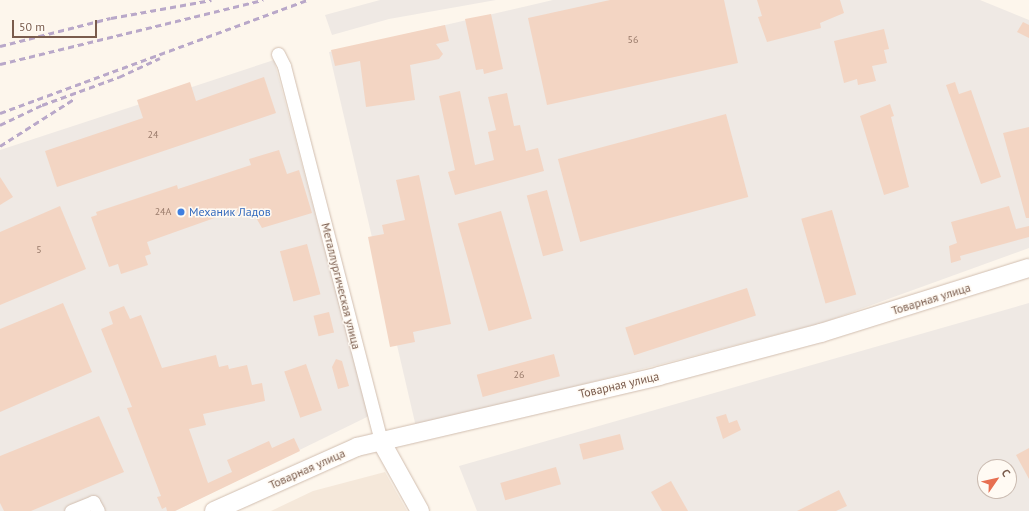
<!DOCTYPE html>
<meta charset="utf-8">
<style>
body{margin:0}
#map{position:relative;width:1029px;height:511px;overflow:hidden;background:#fdf6ec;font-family:"PT Sans",sans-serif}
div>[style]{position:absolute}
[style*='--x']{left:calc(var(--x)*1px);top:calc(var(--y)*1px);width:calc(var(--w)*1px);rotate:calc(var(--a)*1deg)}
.residential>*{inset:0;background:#f5e8da}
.industrial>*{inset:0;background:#efe9e4}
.building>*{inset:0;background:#f3d5c3;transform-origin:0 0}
.roads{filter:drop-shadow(0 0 1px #d1beb0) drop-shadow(0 0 1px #d1beb0)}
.street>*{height:13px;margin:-6.5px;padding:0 6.5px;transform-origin:6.5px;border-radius:6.5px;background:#fff}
.secondary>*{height:18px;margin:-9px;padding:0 9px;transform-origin:9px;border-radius:9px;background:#fff}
.rail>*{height:3px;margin-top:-1.5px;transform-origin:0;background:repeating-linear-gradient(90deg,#b9a8c9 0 6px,transparent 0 10px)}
.dots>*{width:11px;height:11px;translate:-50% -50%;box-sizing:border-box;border:2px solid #fffaf3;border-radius:50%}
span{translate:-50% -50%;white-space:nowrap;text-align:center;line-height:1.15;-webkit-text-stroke:3px #fffaf3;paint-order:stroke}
.number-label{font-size:10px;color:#987a6a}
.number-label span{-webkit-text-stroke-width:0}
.shop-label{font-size:12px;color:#366cbe}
.left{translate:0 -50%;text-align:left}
.street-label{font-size:12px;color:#7a5c4d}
.north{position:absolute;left:977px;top:459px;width:40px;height:40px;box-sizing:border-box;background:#fffaf3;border:1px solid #cabbb1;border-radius:50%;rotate:56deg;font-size:11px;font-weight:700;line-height:16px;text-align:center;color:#7a5c4d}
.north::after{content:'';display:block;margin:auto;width:14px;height:18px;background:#e76f51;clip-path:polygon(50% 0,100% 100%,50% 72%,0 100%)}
.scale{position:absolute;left:12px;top:20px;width:85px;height:18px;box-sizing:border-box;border:2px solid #7a5c4d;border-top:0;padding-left:5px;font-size:12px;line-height:14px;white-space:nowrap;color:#7a5c4d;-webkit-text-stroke:3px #fffaf3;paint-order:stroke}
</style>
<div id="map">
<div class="residential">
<div style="clip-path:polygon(385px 472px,407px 511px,271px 511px,313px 491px)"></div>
</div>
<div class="industrial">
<div style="clip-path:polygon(380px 0,496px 0,389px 19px,332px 35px,325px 15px)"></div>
<div style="clip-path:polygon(553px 0,980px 0,1029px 20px,1029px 248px,822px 323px,416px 427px,329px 52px)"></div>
<div style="clip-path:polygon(274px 60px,369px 416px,175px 511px,0 511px,0 150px)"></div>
<div style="clip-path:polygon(evenodd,1029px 303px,1029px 511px,477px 511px,459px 466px,1029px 303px,985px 467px,1009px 467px,1009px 491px,985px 491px,985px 467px)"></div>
</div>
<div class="building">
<div style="clip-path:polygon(610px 0,724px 0,738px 63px,547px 105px,528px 18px)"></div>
<div style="clip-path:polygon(757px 0,840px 0,844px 13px,820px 23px,821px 28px,767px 42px,758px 17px,762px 16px)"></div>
<div style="clip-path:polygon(491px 14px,503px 69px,484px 74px,483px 69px,476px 70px,465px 19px)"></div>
<div style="clip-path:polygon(1023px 22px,1029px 25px,1029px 38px,1017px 32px)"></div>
<div style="clip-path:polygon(445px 25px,449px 41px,436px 44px,443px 54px,439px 59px,410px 65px,415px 100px,366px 107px,360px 61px,335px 66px,331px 50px)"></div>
<div style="clip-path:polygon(884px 29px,889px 49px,884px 50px,887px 63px,872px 66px,876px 81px,858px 85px,857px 79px,844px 83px,834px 41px)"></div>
<div style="clip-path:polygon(264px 77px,276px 113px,57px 187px,45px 151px,143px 118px,137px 100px,190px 82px,196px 101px)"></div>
<div style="clip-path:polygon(955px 82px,959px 94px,971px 90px,1001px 177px,981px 184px,946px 85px)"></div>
<div style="clip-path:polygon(460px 91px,475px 165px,494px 160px,488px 132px,496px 130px,488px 97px,507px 93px,514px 126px,520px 125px,526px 151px,538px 148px,544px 171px,455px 195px,448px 172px,455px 170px,439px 96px)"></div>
<div style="clip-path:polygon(890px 104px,894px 116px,891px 117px,909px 187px,884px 195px,860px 116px)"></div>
<div style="left:726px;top:114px;width:86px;height:174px;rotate:75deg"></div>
<div style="clip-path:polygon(1029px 127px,1029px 218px,1026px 218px,1003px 133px)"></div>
<div style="clip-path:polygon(279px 150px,287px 174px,299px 170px,312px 213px,262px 228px,251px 209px,239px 214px,237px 210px,147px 242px,151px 254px,145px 256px,148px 265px,121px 274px,118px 264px,109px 267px,91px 217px,97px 215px,96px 212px,177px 185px,178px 189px,251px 165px,249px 159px)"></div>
<div style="clip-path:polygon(419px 175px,451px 324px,413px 332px,415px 342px,390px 347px,368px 237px,384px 234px,382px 225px,405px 220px,396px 180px)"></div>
<div style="clip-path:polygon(0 177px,13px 197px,0 205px)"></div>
<div style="left:547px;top:190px;width:63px;height:21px;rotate:75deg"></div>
<div style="clip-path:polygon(60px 206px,86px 269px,0 305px,0 232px)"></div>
<div style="clip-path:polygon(1009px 206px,1016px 229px,1029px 226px,1029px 237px,960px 256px,961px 260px,951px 263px,949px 246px,957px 243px,951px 222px)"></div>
<div style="left:832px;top:210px;width:88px;height:32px;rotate:74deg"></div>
<div style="left:501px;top:211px;width:112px;height:45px;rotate:74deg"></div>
<div style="left:307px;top:244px;width:52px;height:28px;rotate:75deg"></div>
<div style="left:747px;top:288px;width:29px;height:128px;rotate:72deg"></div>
<div style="clip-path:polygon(63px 303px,92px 372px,0 412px,0 329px)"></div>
<div style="clip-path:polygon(124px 306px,130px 319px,141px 315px,162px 368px,216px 355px,219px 367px,228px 365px,229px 369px,247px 365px,252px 385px,262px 383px,265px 401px,203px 414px,206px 425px,189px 429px,208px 483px,232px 472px,227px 460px,269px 441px,272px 448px,294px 438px,300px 451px,175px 511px,167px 511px,166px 507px,162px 509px,157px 497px,161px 496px,127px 408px,132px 407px,101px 329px,113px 324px,109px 312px)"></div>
<div style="left:329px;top:312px;width:21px;height:16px;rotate:76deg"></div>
<div style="left:554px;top:354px;width:23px;height:80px;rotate:75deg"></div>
<div style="clip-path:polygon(336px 359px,342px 361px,349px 386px,338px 389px,332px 367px)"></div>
<div style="left:306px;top:364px;width:49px;height:23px;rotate:71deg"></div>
<div style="clip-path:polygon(726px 414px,729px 423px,737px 420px,741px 430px,723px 439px,716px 417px)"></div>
<div style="clip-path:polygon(99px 416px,124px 472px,31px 511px,4px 511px,0 503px,0 456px)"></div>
<div style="left:620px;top:434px;width:16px;height:42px;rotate:76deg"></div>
<div style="clip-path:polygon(1029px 448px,1029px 479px,1016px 455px)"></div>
<div style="left:556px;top:467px;width:18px;height:58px;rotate:74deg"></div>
<div style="clip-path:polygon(671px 481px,688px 511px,662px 511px,651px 492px)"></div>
<div style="clip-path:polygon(839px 490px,847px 506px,836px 511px,797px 511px)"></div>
</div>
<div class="roads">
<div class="street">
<div style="--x:278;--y:54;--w:13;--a:63"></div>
<div style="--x:284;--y:66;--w:387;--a:75.5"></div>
<div style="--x:71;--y:511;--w:24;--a:-22"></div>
<div style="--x:93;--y:502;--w:10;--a:61"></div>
</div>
<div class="secondary">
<div style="--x:381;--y:441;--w:80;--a:60.9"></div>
<div style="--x:214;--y:511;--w:157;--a:-24.1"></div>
<div style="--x:357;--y:447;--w:310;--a:-13.2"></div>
<div style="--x:659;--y:376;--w:168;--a:-14.9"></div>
<div style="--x:821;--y:333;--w:218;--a:-17.4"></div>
</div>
</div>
<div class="rail">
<div style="--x:0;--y:46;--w:114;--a:-14.2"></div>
<div style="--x:111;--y:18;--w:102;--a:-10.2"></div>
<div style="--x:0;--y:64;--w:271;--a:-13.7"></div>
<div style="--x:0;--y:113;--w:327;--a:-20.2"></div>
<div style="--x:0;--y:125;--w:47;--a:-25.5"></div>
<div style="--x:42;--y:105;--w:82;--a:-20"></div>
<div style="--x:119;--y:77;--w:45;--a:-24.9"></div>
<div style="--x:0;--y:146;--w:88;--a:-32.4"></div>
</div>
<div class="dots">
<div style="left:181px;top:212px;background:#3f7fe0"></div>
</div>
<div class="number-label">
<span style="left:633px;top:40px">56</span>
<span style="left:153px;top:135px">24</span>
<span style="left:163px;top:212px">24А</span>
<span style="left:39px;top:250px">5</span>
<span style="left:519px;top:375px">26</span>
</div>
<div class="shop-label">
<span class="left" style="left:189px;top:212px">Механик Ладов</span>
</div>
<div class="street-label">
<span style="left:341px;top:286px;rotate:76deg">Металлургическая улица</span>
<span style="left:931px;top:299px;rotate:-17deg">Товарная улица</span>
<span style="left:619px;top:385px;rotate:-13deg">Товарная улица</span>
<span style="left:307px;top:469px;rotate:-24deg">Товарная улица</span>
</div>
<div class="north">С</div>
<div class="scale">50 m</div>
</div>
